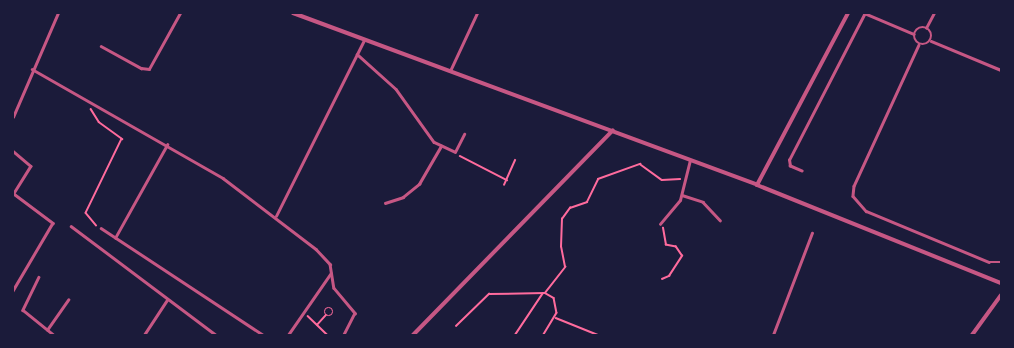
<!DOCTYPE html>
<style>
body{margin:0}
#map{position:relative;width:1014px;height:348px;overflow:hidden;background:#1b1b3a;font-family:"Sofia Sans Condensed",sans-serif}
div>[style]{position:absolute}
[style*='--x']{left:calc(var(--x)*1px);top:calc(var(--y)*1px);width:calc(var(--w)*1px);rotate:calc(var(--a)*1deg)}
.path>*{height:1.5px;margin:-0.75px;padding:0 0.75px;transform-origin:0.75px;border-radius:0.75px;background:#ff6b9d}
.path>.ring{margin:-0.75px;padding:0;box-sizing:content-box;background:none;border:1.5px solid #ff6b9d;border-radius:50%}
.service>*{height:2.5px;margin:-1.25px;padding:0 1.25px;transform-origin:1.25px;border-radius:1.25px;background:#c65784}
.service>.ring{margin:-1.25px;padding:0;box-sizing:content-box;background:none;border:2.5px solid #c65784;border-radius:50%}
.minor>*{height:4px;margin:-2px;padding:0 2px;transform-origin:2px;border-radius:2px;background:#c65784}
span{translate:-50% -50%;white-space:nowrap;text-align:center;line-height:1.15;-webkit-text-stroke:3.5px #1b1b3a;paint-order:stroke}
.frame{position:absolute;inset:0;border:14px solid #1b1b3a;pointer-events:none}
</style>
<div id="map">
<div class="path">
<div style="--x:91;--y:109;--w:15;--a:58"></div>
<div style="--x:99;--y:122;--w:29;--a:36"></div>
<div style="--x:122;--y:139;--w:82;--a:115.9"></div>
<div style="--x:86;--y:213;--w:16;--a:50"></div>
<div style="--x:460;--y:156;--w:53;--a:27.1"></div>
<div style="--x:504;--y:185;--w:27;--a:-66"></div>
<div style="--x:662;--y:279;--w:8;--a:-23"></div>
<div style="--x:669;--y:276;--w:24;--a:-57"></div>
<div style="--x:682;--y:256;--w:11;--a:-124"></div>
<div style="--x:676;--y:247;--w:10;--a:-169"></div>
<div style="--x:666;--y:245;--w:17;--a:-100"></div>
<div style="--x:545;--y:293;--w:33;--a:-52"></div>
<div style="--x:565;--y:267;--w:20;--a:-101"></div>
<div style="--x:561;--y:247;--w:28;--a:-88"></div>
<div style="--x:562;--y:219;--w:14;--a:-54"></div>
<div style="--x:570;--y:208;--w:18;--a:-19"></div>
<div style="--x:587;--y:202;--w:25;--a:-64"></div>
<div style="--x:598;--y:179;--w:45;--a:-19.7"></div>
<div style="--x:640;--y:164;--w:27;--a:36"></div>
<div style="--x:662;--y:180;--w:18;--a:-3"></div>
<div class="ring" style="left:325px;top:308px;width:6.5px;height:6.5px"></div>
<div style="--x:308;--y:316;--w:28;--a:44"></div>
<div style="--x:556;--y:318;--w:45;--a:22"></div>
<div style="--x:317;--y:325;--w:13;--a:-48"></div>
<div style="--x:456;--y:326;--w:46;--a:-44.1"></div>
<div style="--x:489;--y:294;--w:56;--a:-1"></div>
<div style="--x:545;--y:293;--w:10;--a:29"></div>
<div style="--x:554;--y:298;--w:15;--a:79"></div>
<div style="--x:557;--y:313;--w:26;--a:121"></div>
<div style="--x:515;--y:335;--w:50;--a:-56.3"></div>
</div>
<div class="service">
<div style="--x:864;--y:13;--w:54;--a:22.8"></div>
<div class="ring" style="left:914px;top:27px;width:15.5px;height:15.5px"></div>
<div style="--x:926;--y:28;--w:17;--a:-62"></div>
<div style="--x:931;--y:41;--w:76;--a:22.5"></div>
<div style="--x:919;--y:45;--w:155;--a:114.7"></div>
<div style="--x:854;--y:186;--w:10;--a:96"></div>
<div style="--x:853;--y:196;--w:20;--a:49"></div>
<div style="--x:866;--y:211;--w:133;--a:22.5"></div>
<div style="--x:989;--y:262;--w:12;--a:0"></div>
<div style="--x:101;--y:46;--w:46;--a:28.8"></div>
<div style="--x:141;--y:68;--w:8;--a:7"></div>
<div style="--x:149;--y:69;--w:64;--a:-61"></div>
<div style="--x:357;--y:54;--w:52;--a:41.9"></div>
<div style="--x:396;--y:89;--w:65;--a:54.4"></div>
<div style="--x:434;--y:142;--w:23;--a:25"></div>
<div style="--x:455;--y:152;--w:20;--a:-63"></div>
<div style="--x:32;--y:69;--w:220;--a:29.7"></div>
<div style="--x:223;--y:178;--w:117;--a:37.4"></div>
<div style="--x:316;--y:249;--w:21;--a:47"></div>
<div style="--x:330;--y:264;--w:24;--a:81"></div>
<div style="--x:334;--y:288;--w:33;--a:50"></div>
<div style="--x:355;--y:313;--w:25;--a:117"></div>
<div style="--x:450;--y:71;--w:64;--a:-65"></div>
<div style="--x:13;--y:117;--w:113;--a:-66.6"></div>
<div style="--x:13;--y:151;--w:23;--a:40"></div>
<div style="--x:31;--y:166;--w:32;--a:122"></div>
<div style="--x:802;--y:171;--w:13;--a:-157"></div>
<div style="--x:790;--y:166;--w:6;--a:-99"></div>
<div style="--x:789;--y:160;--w:165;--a:-62.7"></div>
<div style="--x:13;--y:193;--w:50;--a:36.9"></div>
<div style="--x:53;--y:223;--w:79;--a:120.5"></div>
<div style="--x:682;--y:195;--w:22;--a:18"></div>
<div style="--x:703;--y:202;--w:25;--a:47"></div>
<div style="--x:385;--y:203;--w:19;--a:-18"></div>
<div style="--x:403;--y:197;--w:21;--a:-39"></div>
<div style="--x:419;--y:184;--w:44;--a:-59.9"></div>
<div style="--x:276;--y:216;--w:197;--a:-63.4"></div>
<div style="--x:660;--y:224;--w:31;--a:-50"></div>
<div style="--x:680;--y:200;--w:41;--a:-76"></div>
<div style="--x:71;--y:226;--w:181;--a:36.9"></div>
<div style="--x:101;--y:228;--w:194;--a:33.4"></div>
<div style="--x:115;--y:238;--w:107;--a:-60.8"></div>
<div style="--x:39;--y:277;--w:37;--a:116"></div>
<div style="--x:23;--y:310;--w:40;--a:39"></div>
<div style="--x:47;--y:330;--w:37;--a:-55"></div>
<div style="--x:144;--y:335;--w:42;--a:-56.7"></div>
<div style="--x:288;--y:335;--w:75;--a:-55.3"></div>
<div style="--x:773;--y:335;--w:109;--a:-69.1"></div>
</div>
<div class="minor">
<div style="--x:293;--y:13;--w:495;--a:20.3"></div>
<div style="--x:757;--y:185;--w:263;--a:21.9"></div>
<div style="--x:757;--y:185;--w:195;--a:-62.1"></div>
<div style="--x:413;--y:335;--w:286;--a:-45.7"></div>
<div style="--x:972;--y:335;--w:49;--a:-54.1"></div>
</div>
<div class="frame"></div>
</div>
